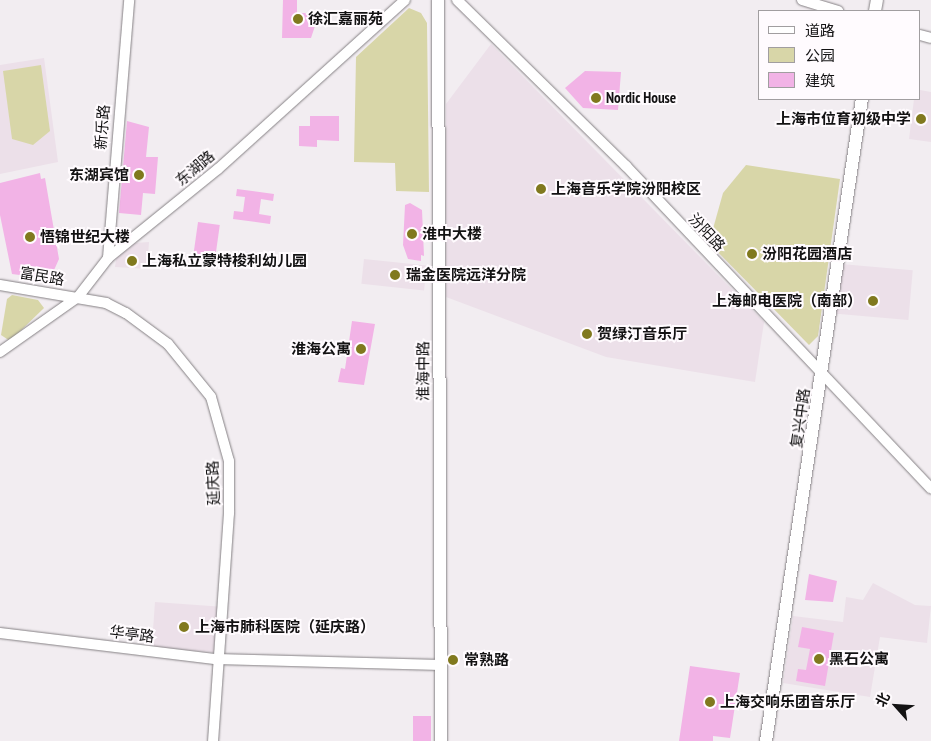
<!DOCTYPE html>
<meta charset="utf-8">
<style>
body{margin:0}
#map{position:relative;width:931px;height:741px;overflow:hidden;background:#f2edf1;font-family:"PT Sans Narrow","Noto Sans SC",sans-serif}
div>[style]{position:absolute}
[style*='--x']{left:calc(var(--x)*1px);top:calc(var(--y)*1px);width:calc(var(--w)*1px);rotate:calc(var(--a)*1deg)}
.built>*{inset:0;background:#ece0e9;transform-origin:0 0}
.green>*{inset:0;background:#d8d6a8}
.building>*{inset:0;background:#f2b3e6;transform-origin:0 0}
.roads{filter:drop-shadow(0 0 1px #858184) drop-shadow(0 0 1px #858184)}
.minor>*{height:10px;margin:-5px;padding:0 5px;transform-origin:5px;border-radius:5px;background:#fff}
.major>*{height:12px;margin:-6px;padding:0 6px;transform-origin:6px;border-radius:6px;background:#fff}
.dots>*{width:14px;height:14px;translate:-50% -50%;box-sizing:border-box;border:2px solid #fffbfe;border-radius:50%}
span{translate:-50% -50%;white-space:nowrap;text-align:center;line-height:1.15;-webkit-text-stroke:4px #fffbfe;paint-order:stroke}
.poi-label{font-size:15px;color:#131213;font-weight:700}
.left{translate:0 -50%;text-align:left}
.right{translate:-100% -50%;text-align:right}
.street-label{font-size:15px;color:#131213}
.legend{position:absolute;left:758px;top:10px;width:162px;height:90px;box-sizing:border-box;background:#fffbfe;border:1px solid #a19ea0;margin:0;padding:6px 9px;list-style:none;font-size:15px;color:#131213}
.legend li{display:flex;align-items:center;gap:10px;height:25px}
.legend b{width:25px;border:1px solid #a19ea0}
.north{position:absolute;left:871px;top:681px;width:50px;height:50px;-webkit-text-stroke:4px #fffbfe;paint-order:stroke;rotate:296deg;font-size:14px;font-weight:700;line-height:20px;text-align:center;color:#131213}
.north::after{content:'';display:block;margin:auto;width:18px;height:22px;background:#131213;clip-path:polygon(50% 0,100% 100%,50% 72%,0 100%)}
</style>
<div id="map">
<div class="built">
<div style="clip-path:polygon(491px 44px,764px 322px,755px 382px,606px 357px,446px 297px,446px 104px)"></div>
<div style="clip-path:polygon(44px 58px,58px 162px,0 174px,0 65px)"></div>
<div style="clip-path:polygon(920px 90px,931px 92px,931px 142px,909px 139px,914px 99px,920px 99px)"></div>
<div style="clip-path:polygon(149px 242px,147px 269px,115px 267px,117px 254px,133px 243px)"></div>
<div style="left:364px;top:259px;width:63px;height:25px;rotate:6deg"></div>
<div style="left:841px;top:264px;width:72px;height:50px;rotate:5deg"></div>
<div style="clip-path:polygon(873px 583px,915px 605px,931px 606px,927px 643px,880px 637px,870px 697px,783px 683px,793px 616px,843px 622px,846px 597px,863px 600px)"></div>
<div style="left:155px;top:602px;width:63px;height:46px;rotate:4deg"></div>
</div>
<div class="green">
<div style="clip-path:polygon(409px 8px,421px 13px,427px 23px,429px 192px,396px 191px,395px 163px,354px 162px,356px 57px)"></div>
<div style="clip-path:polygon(41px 65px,50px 131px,33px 145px,12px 139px,3px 71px)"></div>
<div style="clip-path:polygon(746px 165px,840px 179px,818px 336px,809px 345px,709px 243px,723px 193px)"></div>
<div style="clip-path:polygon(12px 295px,38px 300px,44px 308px,10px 341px,1px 335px,7px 299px)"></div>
</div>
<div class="building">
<div style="clip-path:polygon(283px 0,297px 0,297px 13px,311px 13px,315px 26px,311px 38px,282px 38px)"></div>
<div style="clip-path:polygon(585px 71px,621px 72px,618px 110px,583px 108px,565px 88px)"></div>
<div style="clip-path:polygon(310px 116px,339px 116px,339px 141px,317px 140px,317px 147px,299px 146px,299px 126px,310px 126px)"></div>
<div style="clip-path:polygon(127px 121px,149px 127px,146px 157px,158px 157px,155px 194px,143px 193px,141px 215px,119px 213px)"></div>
<div style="clip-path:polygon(40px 173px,41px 179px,45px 178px,59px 259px,50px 279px,12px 274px,0 215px,0 183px)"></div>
<div style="clip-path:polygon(237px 189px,274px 194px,273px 201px,261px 199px,259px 214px,271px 216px,270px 224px,233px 219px,234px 211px,243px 212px,245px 197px,236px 196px)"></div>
<div style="clip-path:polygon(410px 203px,422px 210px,424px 256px,421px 255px,421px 261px,408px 259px,403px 245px,405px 205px)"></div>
<div style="left:198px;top:222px;width:22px;height:40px;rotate:8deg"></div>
<div style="clip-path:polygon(352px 321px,375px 324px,364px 385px,338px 382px,341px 368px,345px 369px)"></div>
<div style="clip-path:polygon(809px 574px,837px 581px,833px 602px,805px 600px)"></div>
<div style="clip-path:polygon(802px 627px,834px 633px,825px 686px,796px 681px,798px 669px,806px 670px,810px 649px,798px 647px)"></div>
<div style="clip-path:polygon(690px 666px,740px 673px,730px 738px,713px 736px,713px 741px,679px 741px)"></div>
<div style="left:413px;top:716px;width:18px;height:25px"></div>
</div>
<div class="roads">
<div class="minor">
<div style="--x:457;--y:0;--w:237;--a:44.5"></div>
<div style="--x:626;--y:166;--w:444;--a:46.6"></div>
<div style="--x:802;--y:0;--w:38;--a:17"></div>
<div style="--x:920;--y:35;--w:11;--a:15"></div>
<div style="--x:108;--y:258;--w:259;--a:-85.3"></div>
<div style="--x:0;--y:285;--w:108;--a:9.6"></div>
<div style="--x:106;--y:303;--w:22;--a:27"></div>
<div style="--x:126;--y:313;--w:52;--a:36.4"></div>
<div style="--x:168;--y:344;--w:68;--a:50.9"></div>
<div style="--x:211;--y:397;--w:66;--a:74.3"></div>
<div style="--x:229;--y:461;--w:52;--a:90"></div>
<div style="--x:229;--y:513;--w:229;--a:94"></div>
<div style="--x:0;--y:352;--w:95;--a:-35.2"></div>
<div style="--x:78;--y:297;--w:49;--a:-52.4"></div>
<div style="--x:108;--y:258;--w:141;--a:-39"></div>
<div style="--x:218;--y:169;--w:252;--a:-42.1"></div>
<div style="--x:0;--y:633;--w:218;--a:6.9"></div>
<div style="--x:216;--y:659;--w:225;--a:1.5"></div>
</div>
<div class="major">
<div style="--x:438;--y:0;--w:741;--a:89.77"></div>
<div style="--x:875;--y:11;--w:11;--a:-80"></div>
<div style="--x:766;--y:741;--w:649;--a:-81.5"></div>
</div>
</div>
<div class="dots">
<div style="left:298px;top:19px;background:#80791e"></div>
<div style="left:596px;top:98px;background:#80791e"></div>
<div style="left:921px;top:119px;background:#80791e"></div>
<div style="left:139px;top:175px;background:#80791e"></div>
<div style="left:541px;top:189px;background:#80791e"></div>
<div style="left:412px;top:234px;background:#80791e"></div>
<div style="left:30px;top:237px;background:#80791e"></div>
<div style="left:752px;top:254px;background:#80791e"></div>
<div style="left:132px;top:261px;background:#80791e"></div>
<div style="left:395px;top:275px;background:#80791e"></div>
<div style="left:873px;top:301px;background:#80791e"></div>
<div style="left:587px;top:334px;background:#80791e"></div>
<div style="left:361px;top:349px;background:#80791e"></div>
<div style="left:184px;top:627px;background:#80791e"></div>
<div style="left:819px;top:659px;background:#80791e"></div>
<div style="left:453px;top:660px;background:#80791e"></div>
<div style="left:710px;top:702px;background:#80791e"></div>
</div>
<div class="poi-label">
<span class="left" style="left:308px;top:19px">徐汇嘉丽苑</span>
<span class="left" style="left:606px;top:98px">Nordic House</span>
<span class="right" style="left:911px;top:119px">上海市位育初级中学</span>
<span class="right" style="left:129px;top:175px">东湖宾馆</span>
<span class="left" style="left:551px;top:189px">上海音乐学院汾阳校区</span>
<span class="left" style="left:422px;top:234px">淮中大楼</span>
<span class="left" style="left:40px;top:237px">悟锦世纪大楼</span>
<span class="left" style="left:762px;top:254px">汾阳花园酒店</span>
<span class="left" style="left:142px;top:261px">上海私立蒙特梭利幼儿园</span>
<span class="left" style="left:406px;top:275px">瑞金医院远洋分院</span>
<span class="right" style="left:862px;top:301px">上海邮电医院（南部）</span>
<span class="left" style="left:597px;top:334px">贺绿汀音乐厅</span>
<span class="right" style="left:351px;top:349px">淮海公寓</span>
<span class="left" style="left:195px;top:627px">上海市肺科医院（延庆路）</span>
<span class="left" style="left:829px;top:659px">黑石公寓</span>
<span class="left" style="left:464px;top:660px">常熟路</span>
<span class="left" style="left:720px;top:702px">上海交响乐团音乐厅</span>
</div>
<div class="street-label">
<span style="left:102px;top:127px;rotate:-85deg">新乐路</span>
<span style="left:195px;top:168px;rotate:-40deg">东湖路</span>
<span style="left:707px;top:232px;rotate:47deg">汾阳路</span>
<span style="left:42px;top:276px;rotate:10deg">富民路</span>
<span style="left:423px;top:371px;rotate:-90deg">淮海中路</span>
<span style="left:800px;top:418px;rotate:-82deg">复兴中路</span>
<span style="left:213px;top:483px;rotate:-92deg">延庆路</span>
<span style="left:132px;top:634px;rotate:7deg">华亭路</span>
</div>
<ul class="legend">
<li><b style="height:6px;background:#fff"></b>道路</li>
<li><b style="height:14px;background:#d8d6a8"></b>公园</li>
<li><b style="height:14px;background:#f2b3e6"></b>建筑</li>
</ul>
<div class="north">北</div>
</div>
